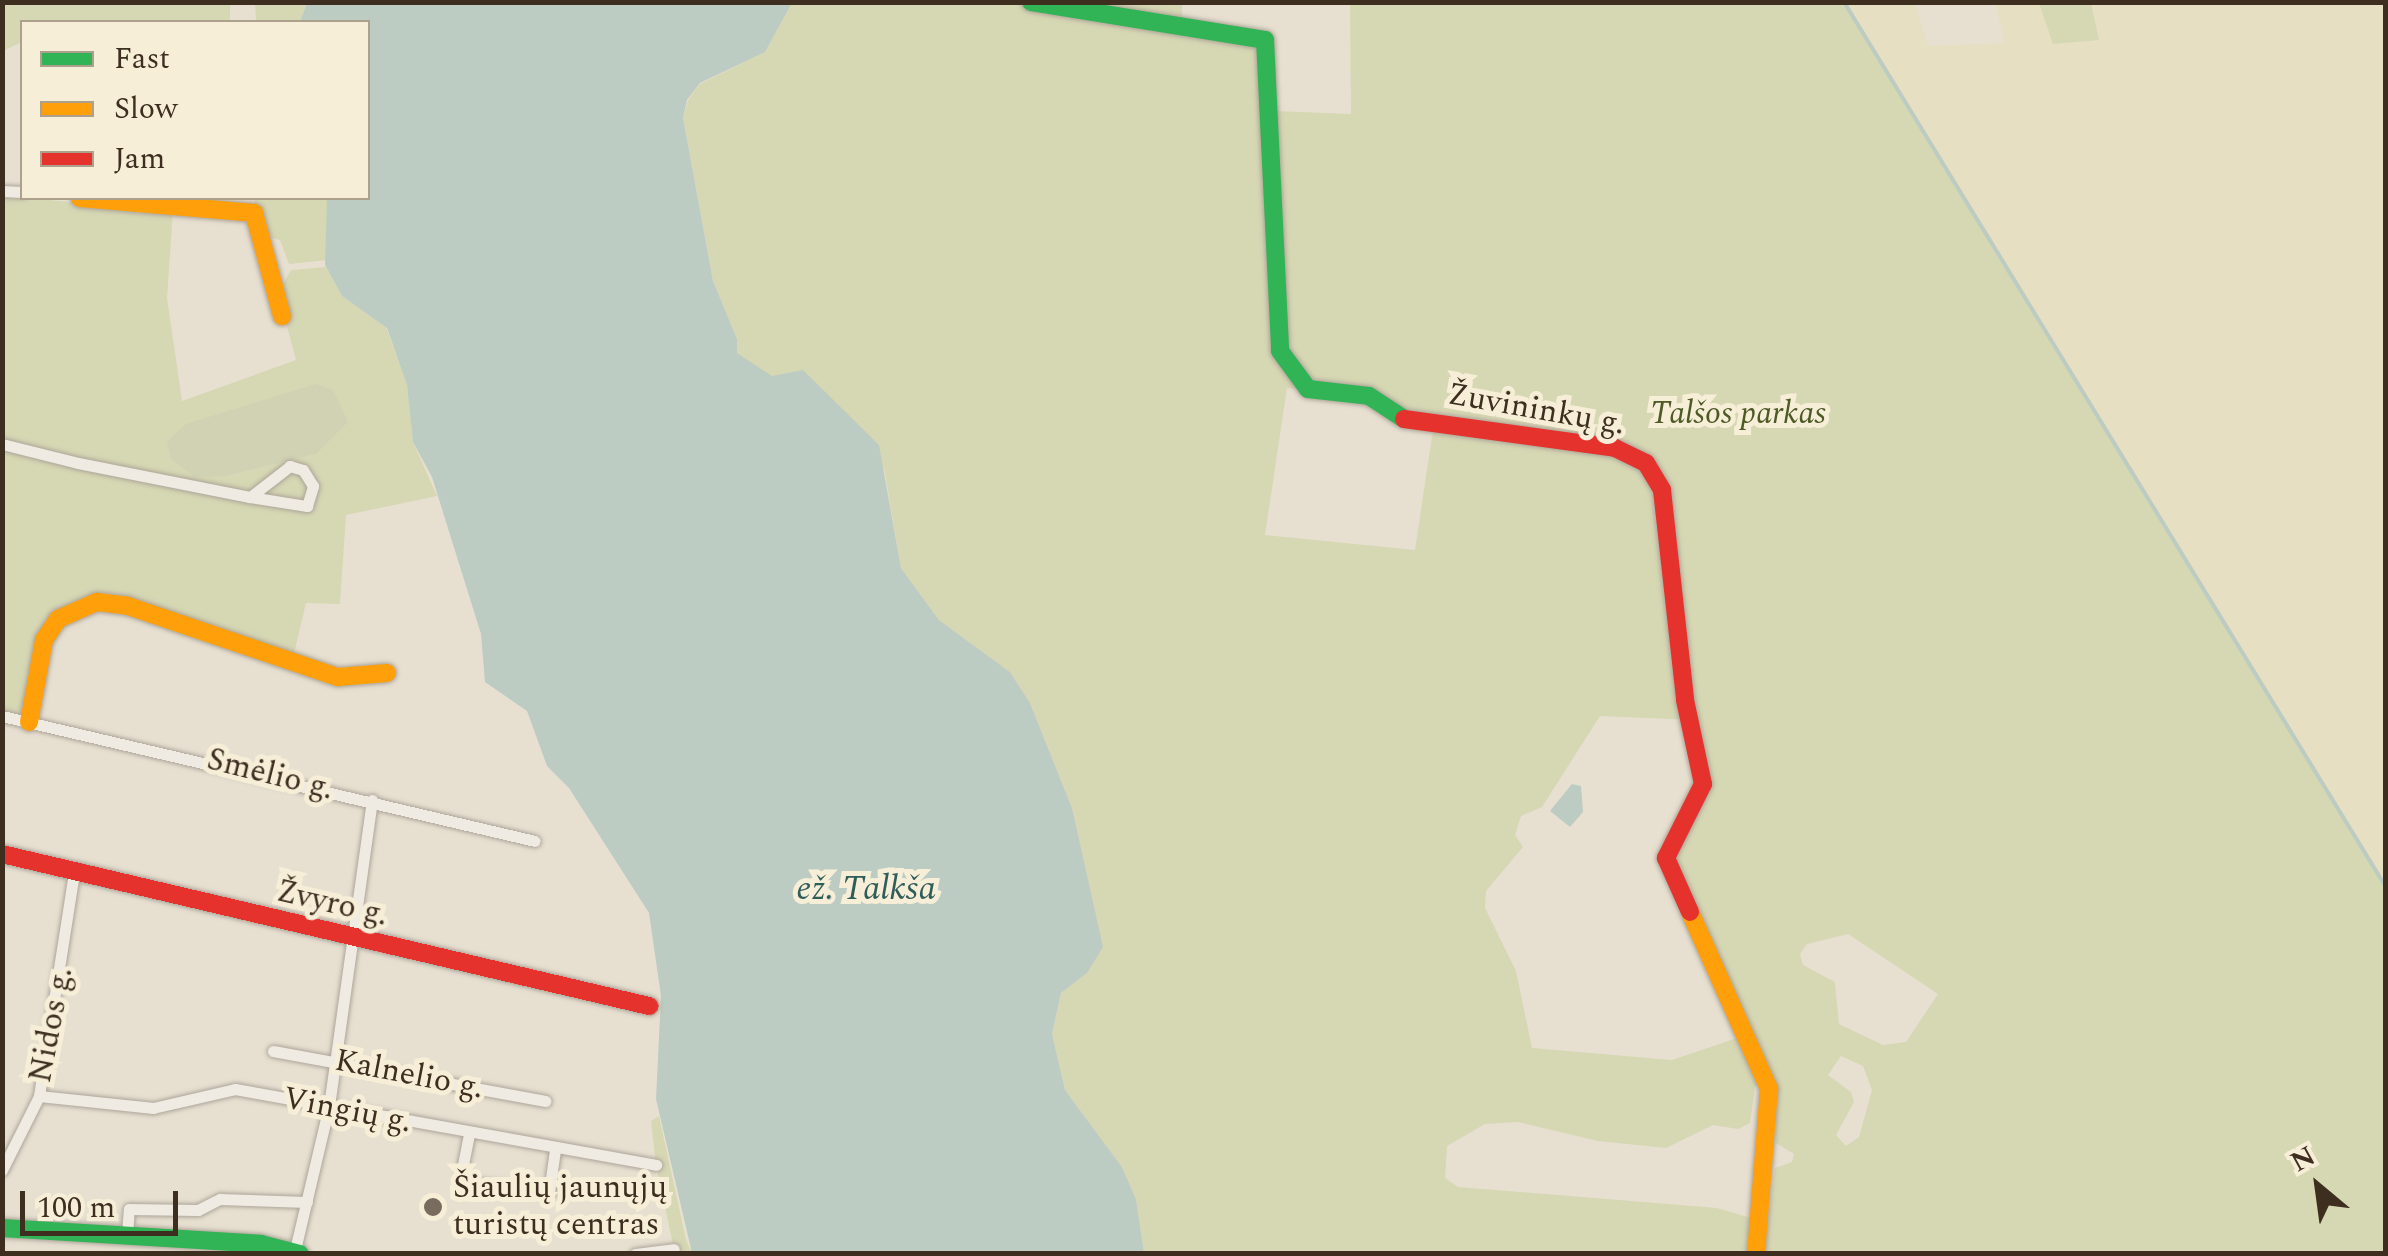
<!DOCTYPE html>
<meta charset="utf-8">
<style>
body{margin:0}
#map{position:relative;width:2388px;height:1256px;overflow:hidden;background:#e7e0d1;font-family:Spectral,serif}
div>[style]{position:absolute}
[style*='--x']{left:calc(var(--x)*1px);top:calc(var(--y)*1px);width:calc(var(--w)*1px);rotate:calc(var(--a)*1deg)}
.farmland>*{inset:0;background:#e6dfc2}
.green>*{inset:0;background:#d6d7b3}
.cemetery>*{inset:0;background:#d1d1b3}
.water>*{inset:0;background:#bcccc2}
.stream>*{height:4px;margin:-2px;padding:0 2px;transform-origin:2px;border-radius:2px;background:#bcccc2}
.roads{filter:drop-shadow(0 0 2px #ada599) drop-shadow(0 0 2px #ada599)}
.street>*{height:11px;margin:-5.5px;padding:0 5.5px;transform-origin:5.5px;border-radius:5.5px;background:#efebe3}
.fast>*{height:18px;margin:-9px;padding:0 9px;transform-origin:9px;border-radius:9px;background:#30b455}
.slow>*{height:18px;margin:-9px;padding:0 9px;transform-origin:9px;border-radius:9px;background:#ff9f0a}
.jam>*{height:18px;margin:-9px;padding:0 9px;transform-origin:9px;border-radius:9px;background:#e5322d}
.dots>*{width:28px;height:28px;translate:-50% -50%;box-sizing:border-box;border:5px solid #f7eed8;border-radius:50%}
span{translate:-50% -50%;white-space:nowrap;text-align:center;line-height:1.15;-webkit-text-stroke:10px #f7eed8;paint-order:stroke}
.street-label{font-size:32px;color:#3d2e20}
.park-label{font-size:32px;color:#4d5a26;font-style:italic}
.poi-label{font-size:32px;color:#3d2e20}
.left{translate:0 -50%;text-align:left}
.water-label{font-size:35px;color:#2f5d5a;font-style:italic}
.frame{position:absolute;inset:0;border:5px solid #3d2e20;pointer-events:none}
.legend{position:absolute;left:20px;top:20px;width:350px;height:180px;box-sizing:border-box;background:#f7eed8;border:2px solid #ada18e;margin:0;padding:12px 18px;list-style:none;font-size:30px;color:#3d2e20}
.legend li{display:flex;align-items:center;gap:20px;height:50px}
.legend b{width:50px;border:2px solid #ada18e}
.north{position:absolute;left:2268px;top:1136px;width:100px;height:100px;-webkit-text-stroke:8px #f7eed8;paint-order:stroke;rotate:331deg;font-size:28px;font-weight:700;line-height:40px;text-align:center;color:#3d2e20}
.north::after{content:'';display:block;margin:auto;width:35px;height:45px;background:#3d2e20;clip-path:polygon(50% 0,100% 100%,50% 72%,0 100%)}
.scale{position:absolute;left:20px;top:1191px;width:158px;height:45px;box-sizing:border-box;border:5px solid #3d2e20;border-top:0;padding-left:12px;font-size:30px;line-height:35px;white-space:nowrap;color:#3d2e20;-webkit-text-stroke:8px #f7eed8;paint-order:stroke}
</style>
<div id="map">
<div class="farmland">
<div style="clip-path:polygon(1844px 3px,1915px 3px,1928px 46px,2005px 43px,1995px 3px,2039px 3px,2054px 44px,2099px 40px,2091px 3px,2385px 3px,2385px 887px)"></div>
</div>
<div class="green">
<div style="clip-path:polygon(2px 3px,230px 3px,230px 22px,22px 22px,22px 42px,3px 51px)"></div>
<div style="clip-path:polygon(255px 3px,307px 3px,300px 22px,256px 22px)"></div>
<div style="clip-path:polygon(evenodd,792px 3px,1182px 3px,1182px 21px,1268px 32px,1275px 111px,1351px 114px,1350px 3px,1844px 3px,2385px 887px,2385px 1253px,1144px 1253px,1136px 1199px,1122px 1167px,1065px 1090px,1052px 1034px,1061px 993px,1087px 973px,1083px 864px,1072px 808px,1030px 703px,1010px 672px,939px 620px,901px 568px,884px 468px,736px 353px,737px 339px,713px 281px,683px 118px,688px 100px,700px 84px,765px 52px,792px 3px,1287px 388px,1369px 396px,1395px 418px,1434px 423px,1415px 550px,1265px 535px,1287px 388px,792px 3px,1600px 716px,1693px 720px,1700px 798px,1669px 869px,1746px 1035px,1672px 1060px,1532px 1048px,1516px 971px,1485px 908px,1486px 891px,1523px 847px,1515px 835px,1521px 816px,1542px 807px,1600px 716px,792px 3px,1848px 934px,1938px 994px,1906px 1042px,1883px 1045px,1839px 1024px,1835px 982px,1803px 965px,1800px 954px,1807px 944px,1848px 934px,792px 3px,1841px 1056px,1863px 1066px,1872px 1090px,1859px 1137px,1846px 1146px,1836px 1135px,1854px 1102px,1851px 1092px,1828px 1075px,1841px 1056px,792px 3px,1755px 1086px,1774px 1088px,1776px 1143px,1794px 1154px,1792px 1162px,1775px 1168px,1768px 1223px,1717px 1208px,1458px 1187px,1445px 1178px,1447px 1146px,1485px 1124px,1518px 1122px,1598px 1141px,1666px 1148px,1713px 1125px,1738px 1129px,1750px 1123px,1755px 1086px)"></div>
<div style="clip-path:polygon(2039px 3px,2091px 3px,2099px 40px,2053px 44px)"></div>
<div style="clip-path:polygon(evenodd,3px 196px,173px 211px,167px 298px,182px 401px,296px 360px,278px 293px,291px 270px,326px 267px,342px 296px,386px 327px,407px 384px,413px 442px,437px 496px,346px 515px,340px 604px,306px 603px,292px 662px,97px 602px,58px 619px,29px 722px,3px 716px,3px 196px,333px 391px,316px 454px,227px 476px,333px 391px)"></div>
<div style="clip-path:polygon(254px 198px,327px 198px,327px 260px,289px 264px,280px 240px,263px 236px)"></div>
<div style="clip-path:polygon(659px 1116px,686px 1240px,692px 1253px,674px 1249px,656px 1165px,651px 1121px)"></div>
</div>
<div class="cemetery">
<div style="clip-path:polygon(316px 384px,333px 390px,348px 422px,316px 454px,227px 476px,195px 477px,171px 459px,167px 442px,186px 424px)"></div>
</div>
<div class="water">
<div style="clip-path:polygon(307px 3px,792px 3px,765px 52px,700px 83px,687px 100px,683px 118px,713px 281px,737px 339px,737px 353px,772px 376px,803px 370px,879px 445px,901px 568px,939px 620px,1010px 672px,1030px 703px,1072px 808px,1103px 947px,1087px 973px,1061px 993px,1052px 1034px,1065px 1090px,1122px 1167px,1136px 1199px,1144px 1253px,692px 1253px,656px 1099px,661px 996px,649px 913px,569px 788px,547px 766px,527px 711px,485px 682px,481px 634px,432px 477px,413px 442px,407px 385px,387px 328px,342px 296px,325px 265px,327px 198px,368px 198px,368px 22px,300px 22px)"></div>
<div style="clip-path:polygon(1572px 784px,1581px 786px,1583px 812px,1570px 827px,1550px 811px)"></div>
</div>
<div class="stream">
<div style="--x:1844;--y:2;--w:1038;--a:58.52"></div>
</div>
<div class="roads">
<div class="street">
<div style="--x:2;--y:191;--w:20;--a:3"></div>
<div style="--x:2;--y:444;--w:78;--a:14"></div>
<div style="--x:78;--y:463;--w:175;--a:11.2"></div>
<div style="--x:250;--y:497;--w:58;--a:9"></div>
<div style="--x:307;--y:506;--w:21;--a:-73"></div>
<div style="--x:313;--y:486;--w:19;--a:-122"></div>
<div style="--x:303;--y:470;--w:14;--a:-163"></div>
<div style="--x:290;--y:466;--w:51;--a:142.2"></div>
<div style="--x:2;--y:716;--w:547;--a:13.2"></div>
<div style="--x:273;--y:1051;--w:277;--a:10.4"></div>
<div style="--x:39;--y:1096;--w:115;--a:6"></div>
<div style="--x:153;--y:1108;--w:84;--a:-13"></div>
<div style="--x:235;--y:1089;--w:428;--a:10.2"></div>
<div style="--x:469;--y:1134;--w:38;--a:101"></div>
<div style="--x:462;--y:1171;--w:15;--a:53"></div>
<div style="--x:471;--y:1183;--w:79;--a:6.6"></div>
<div style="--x:549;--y:1192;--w:42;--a:-81.9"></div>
<div style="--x:2;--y:1170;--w:83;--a:-63.4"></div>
<div style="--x:39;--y:1096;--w:226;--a:-81.1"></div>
<div style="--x:127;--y:1235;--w:26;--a:-86"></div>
<div style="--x:129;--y:1209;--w:69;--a:0.8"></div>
<div style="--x:198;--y:1210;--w:25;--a:-27"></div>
<div style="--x:220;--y:1199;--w:87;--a:2"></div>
<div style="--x:294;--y:1254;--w:152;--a:-76.7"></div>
<div style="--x:329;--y:1106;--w:309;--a:-82"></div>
<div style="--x:635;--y:1254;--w:39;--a:-7"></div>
</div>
<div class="fast">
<div style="--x:1031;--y:2;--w:237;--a:9.2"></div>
<div style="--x:1265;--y:40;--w:311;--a:87.2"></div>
<div style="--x:1280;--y:351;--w:47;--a:53.6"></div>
<div style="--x:1308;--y:389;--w:61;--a:6.5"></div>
<div style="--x:1369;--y:396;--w:42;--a:33.3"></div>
<div style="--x:2;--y:1228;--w:259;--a:3.5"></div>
<div style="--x:261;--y:1244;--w:40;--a:14.4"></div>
</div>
<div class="slow">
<div style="--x:80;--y:198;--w:175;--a:4.9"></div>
<div style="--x:254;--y:213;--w:107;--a:74.8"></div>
<div style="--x:29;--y:722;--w:83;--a:-79.6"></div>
<div style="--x:44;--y:640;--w:25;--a:-56"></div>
<div style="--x:58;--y:619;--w:43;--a:-23.6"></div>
<div style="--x:97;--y:602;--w:31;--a:7"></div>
<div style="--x:128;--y:606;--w:222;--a:18.7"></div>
<div style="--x:338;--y:677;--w:49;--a:-4.7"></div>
<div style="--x:1690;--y:912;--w:194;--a:65.9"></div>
<div style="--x:1769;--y:1089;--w:166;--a:94.5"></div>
</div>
<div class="jam">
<div style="--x:1404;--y:419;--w:213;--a:7.8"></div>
<div style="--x:1615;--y:448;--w:34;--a:26"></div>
<div style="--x:1646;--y:463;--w:31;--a:59"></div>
<div style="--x:1662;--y:490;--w:211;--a:83.7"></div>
<div style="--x:1685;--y:700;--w:86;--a:77.9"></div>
<div style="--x:1703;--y:784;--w:83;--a:116.6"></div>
<div style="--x:1666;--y:858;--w:59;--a:66"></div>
<div style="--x:2;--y:854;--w:665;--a:13.22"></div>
</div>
</div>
<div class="dots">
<div style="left:433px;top:1207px;background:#786c5e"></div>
</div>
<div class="street-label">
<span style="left:1536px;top:410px;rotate:10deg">Žuvininkų g.</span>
<span style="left:270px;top:775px;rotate:14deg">Smėlio g.</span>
<span style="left:332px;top:904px;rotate:13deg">Žvyro g.</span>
<span style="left:52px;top:1025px;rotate:-79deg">Nidos g.</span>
<span style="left:409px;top:1075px;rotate:11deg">Kalnelio g.</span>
<span style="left:347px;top:1111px;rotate:11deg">Vingių g.</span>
</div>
<div class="park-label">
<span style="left:1738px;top:414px">Talšos parkas</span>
</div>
<div class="poi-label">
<span class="left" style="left:453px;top:1207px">Šiaulių jaunųjų<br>turistų centras</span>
</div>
<div class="water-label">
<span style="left:866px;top:889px">ež. Talkša</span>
</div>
<div class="frame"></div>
<ul class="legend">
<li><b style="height:12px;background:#30b455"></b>Fast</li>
<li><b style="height:12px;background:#ff9f0a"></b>Slow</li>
<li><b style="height:12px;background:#e5322d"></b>Jam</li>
</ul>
<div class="north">N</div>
<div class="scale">100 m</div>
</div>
